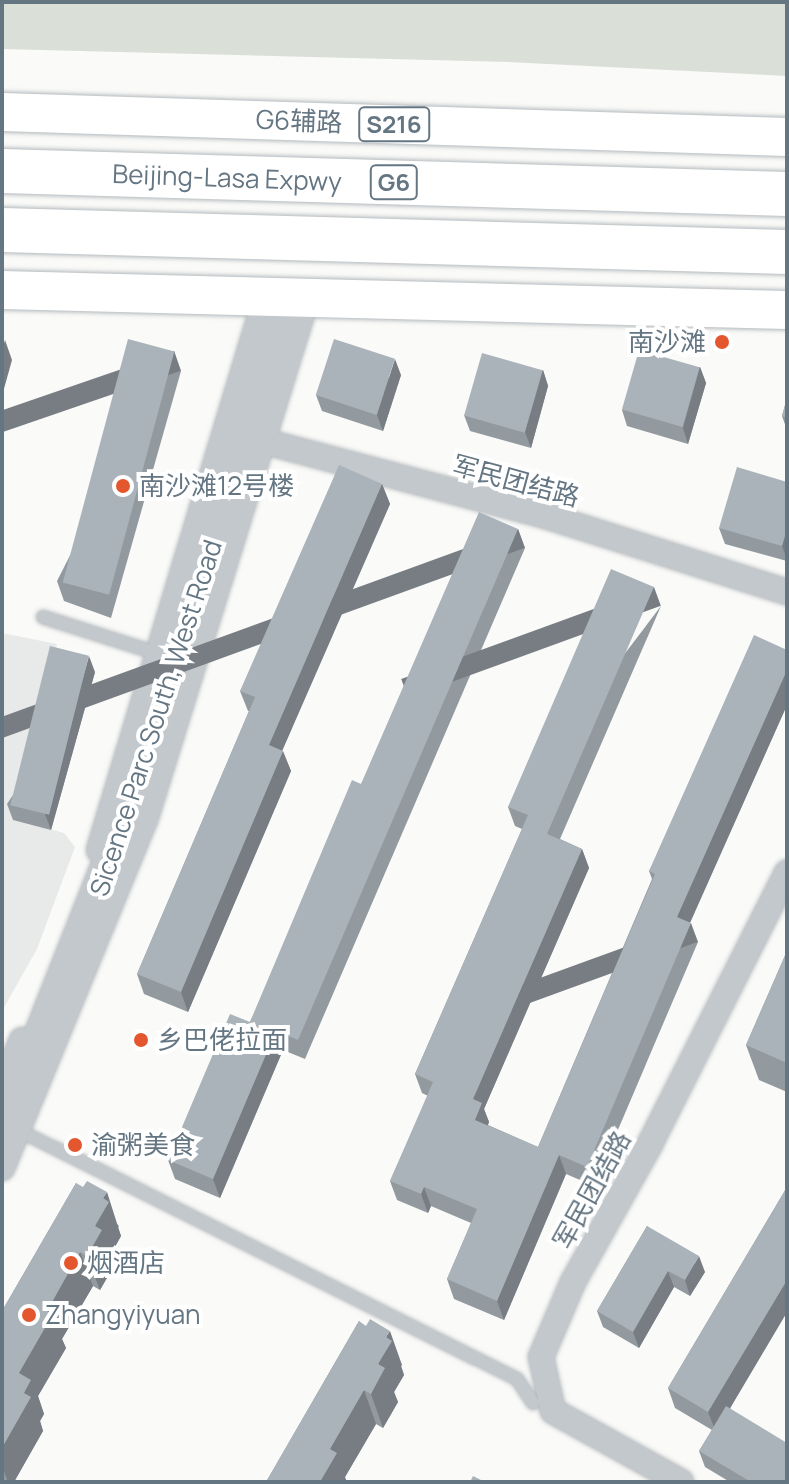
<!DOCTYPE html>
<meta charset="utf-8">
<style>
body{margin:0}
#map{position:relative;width:789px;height:1484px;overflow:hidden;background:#fafaf8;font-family:Manrope,"Noto Sans SC",sans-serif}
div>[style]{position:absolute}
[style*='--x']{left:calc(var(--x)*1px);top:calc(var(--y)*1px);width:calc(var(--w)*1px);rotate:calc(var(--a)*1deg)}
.built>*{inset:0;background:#e8e9e9}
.green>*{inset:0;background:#dadfd7}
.roads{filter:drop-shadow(0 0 2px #b5babe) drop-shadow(0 0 2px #b5babe)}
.service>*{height:12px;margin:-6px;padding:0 6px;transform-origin:6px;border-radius:6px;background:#c3c8cc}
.minor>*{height:24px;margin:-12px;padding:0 12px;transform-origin:12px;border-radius:12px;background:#c3c8cc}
.tertiary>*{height:30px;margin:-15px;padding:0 15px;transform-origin:15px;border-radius:15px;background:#c3c8cc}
.primary>*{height:38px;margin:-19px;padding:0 19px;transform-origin:19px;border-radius:19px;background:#fff}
.motorway>*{height:44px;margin:-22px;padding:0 22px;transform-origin:22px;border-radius:22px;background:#fff}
.wall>*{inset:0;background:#929a9f}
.shaded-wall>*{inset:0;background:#777d82;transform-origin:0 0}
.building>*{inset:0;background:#aab3b9;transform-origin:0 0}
.dots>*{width:22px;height:22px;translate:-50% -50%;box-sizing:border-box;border:4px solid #fff;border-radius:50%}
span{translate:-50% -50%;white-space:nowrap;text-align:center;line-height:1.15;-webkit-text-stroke:8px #fff;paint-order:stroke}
.shield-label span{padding:2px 6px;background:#fff;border:2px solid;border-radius:6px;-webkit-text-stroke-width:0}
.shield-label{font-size:24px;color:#657683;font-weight:700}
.street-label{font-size:26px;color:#657683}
.poi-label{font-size:26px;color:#657683}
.right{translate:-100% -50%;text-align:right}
.left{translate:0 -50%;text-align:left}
.frame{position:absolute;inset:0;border:4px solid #657683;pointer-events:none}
</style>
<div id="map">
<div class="built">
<div style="clip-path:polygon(2px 633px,57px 644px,13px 819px,64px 833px,75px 847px,37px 949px,2px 1011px)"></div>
</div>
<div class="green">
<div style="clip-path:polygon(2px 2px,787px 2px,787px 76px,508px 62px,2px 49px)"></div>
</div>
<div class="roads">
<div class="service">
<div style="--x:43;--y:617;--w:126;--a:17.6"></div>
<div style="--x:16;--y:1129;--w:560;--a:26.52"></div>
<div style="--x:517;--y:1379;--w:29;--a:56"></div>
</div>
<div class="minor">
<div style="--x:251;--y:438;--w:305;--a:14.8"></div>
<div style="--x:546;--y:516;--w:253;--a:17.5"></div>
<div style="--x:99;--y:850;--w:578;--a:-73.2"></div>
<div style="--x:2;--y:1087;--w:51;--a:-66.9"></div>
<div style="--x:2;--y:1168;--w:379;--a:-67.7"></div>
<div style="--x:146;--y:817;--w:543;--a:-72.77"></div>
<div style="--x:681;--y:1482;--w:146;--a:-151"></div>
<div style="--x:553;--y:1411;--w:55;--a:-102.5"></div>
<div style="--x:541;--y:1357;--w:82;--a:-66.9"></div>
<div style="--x:573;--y:1282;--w:158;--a:-60.8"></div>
<div style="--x:650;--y:1144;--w:304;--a:-63.2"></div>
</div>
<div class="tertiary">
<div style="--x:2;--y:1130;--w:388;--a:-68.4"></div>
<div style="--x:145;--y:769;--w:491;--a:-73.4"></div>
</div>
<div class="primary">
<div style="--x:2;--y:112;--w:785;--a:1.82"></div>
<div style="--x:2;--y:290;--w:785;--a:1.46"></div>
</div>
<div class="motorway">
<div style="--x:2;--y:171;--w:785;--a:1.68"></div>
<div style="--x:2;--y:230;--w:785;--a:1.61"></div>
</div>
</div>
<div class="wall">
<div style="clip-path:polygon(174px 351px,181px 371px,111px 618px,64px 601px,57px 581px)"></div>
<div style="clip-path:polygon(700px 367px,706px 383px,688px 444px,627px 426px,622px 410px)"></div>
<div style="clip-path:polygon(543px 370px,548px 386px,531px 448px,470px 431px,464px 415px)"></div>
<div style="clip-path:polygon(401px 375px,383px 431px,322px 411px,316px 395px)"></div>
<div style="clip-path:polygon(787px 398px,787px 430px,782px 416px)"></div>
<div style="clip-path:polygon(787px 482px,787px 561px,725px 544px,719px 528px)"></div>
<div style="clip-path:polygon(382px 484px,390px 504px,282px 750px,291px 771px,188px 1012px,144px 994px,137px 974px,249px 711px,248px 711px,240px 691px)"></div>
<div style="clip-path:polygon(518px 529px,525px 548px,305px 1059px,283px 1050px,220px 1198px,175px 1179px,168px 1160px,250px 1022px,361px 784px)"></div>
<div style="clip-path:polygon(661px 606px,560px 839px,582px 849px,589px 868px,484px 1109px,489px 1122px,488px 1125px,538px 1147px,652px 879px,649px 871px,787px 650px,787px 705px,690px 923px,698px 942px,594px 1186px,566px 1174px,504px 1320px,454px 1299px,447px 1279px,471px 1223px,431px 1206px,428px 1213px,397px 1200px,390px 1181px,428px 1096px,422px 1093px,415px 1074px,522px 829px,515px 826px,508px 807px)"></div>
<div style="clip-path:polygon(95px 672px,51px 830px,13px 820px,7px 804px)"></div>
<div style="clip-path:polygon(787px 951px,787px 1092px,759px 1080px,746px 1045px)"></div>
<div style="clip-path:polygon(76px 1183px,119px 1226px,118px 1228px,121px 1236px,111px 1254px,115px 1264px,100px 1290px,93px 1286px,62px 1339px,66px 1348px,38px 1396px,44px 1414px,40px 1421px,43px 1431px,14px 1482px,2px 1482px,2px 1311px)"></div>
<div style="clip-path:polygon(787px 1187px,787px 1312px,730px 1408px,787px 1482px,730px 1482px,705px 1467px,699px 1451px,712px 1430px,675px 1408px,668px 1388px)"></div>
<div style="clip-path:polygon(647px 1226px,705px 1272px,690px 1296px,674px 1287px,639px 1348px,603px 1327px,597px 1311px)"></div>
<div style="clip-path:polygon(359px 1321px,402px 1365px,401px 1366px,404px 1375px,394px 1392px,398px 1402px,383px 1428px,376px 1424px,345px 1477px,266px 1482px)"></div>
</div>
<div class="shaded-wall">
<div style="clip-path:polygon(5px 340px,12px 360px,2px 396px,2px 350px)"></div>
<div style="left:174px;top:351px;width:21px;height:257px;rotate:71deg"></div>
<div style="clip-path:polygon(395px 359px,401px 375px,383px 431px,377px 415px)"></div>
<div style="clip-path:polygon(700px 367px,706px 383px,688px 444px,683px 428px)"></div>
<div style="clip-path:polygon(543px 370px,548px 386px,531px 448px,525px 432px)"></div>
<div style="clip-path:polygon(382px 484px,390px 504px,276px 765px,269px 745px)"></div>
<div style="left:518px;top:529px;width:20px;height:556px;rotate:70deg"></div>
<div style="clip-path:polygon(787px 529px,787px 559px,782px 546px)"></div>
<div style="left:654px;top:587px;width:20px;height:269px;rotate:70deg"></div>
<div style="clip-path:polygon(89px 656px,95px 672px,51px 830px,45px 814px)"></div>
<div style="clip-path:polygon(787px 670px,787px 705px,684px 936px,677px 917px)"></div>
<div style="clip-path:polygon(283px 751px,291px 771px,188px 1012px,181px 992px)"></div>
<div style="clip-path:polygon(582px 849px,589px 868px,484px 1109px,489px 1122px,482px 1139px,475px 1120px,473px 1099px)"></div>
<div style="left:691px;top:923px;width:20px;height:265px;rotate:70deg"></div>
<div style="clip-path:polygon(276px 1031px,283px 1050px,220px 1198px,213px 1179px)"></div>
<div style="clip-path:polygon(559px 1155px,566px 1174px,504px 1320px,497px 1301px)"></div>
<div style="clip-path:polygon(424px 1187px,431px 1206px,428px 1213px,421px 1194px)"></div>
<div style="clip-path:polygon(107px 1192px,121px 1236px,111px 1254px,115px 1264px,100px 1290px,87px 1256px,103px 1198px)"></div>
<div style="clip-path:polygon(80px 1252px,93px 1286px,62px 1339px,66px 1348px,38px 1396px,44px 1414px,40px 1421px,43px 1431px,14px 1482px,8px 1482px,2px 1466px,2px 1448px,24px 1393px,19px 1373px,47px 1311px)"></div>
<div style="clip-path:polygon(699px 1256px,705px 1272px,690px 1296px,685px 1280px)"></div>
<div style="clip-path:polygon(668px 1271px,674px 1287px,639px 1348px,633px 1332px)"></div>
<div style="clip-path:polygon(787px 1280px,787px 1312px,716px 1432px,708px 1412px)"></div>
<div style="clip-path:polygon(390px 1331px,402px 1365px,401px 1366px,404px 1375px,394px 1392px,398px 1402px,383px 1428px,371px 1394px,386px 1337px)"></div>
<div style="clip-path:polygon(364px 1390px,376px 1424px,345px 1477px,347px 1482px,320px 1482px,330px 1449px)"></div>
</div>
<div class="building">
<div style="left:128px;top:339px;width:48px;height:252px;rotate:15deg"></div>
<div style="left:334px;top:339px;width:64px;height:59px;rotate:18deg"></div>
<div style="left:639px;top:350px;width:63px;height:62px;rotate:16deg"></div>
<div style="left:482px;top:353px;width:63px;height:65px;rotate:16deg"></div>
<div style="clip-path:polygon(787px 398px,787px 418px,782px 416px)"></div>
<div style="clip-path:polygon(339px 465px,382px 484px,269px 745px,283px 751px,181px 992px,137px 974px,255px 697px,240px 691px)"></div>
<div style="clip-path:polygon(737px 467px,787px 482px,787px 529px,782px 546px,719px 528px)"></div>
<div style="clip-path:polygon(479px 512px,518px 529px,298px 1040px,276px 1031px,213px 1179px,168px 1160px,230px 1014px,250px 1022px,352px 780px,361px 784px)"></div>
<div style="clip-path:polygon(611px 569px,654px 587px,547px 834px,582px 849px,473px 1099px,482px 1103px,475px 1120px,538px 1147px,655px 874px,649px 871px,754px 635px,787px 650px,787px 670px,677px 917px,691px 923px,587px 1167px,559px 1155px,497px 1301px,447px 1279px,477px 1209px,424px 1187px,421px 1194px,390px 1181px,433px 1082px,415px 1074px,528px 815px,508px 807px)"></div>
<div style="left:50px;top:646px;width:40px;height:164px;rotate:14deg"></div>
<div style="clip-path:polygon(787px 951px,787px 1063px,746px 1045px)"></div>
<div style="clip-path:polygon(87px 1181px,107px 1192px,103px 1198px,109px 1202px,95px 1226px,102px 1230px,87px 1256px,80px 1252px,47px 1311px,53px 1314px,19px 1373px,31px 1380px,24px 1393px,31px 1397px,2px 1448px,2px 1311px,76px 1183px,83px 1187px)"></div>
<div style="clip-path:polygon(787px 1187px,787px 1280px,708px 1412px,668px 1388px)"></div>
<div style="clip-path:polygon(647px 1226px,699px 1256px,685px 1280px,668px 1271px,633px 1332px,597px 1311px)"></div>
<div style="clip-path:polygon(370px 1319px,390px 1331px,386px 1337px,392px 1341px,378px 1364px,385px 1368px,371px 1394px,364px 1390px,330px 1449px,337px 1453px,320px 1482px,266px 1482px,359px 1321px,366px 1326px)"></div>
<div style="clip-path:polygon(726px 1406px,787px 1443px,787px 1482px,751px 1482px,699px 1451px)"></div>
<div style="clip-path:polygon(473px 1476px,485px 1482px,470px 1482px)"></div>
</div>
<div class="dots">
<div style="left:722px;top:342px;background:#e4572e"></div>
<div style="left:123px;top:486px;background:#e4572e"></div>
<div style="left:141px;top:1040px;background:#e4572e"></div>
<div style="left:75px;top:1145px;background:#e4572e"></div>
<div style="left:71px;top:1263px;background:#e4572e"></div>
<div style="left:29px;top:1315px;background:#e4572e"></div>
</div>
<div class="shield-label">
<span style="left:394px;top:124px">S216</span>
<span style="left:394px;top:182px">G6</span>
</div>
<div class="street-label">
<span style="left:299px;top:121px;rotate:2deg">G6辅路</span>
<span style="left:227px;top:178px;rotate:2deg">Beijing-Lasa Expwy</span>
<span style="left:516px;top:481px;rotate:15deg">军民团结路</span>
<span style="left:156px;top:718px;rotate:-72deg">Sicence Parc South, West Road</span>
<span style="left:592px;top:1190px;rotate:-61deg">军民团结路</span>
</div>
<div class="poi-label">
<span class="right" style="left:706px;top:342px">南沙滩</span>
<span class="left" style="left:139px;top:486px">南沙滩12号楼</span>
<span class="left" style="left:157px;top:1040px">乡巴佬拉面</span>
<span class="left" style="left:91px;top:1145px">渝粥美食</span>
<span class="left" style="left:87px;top:1263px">烟酒店</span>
<span class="left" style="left:45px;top:1315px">Zhangyiyuan</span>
</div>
<div class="frame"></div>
</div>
